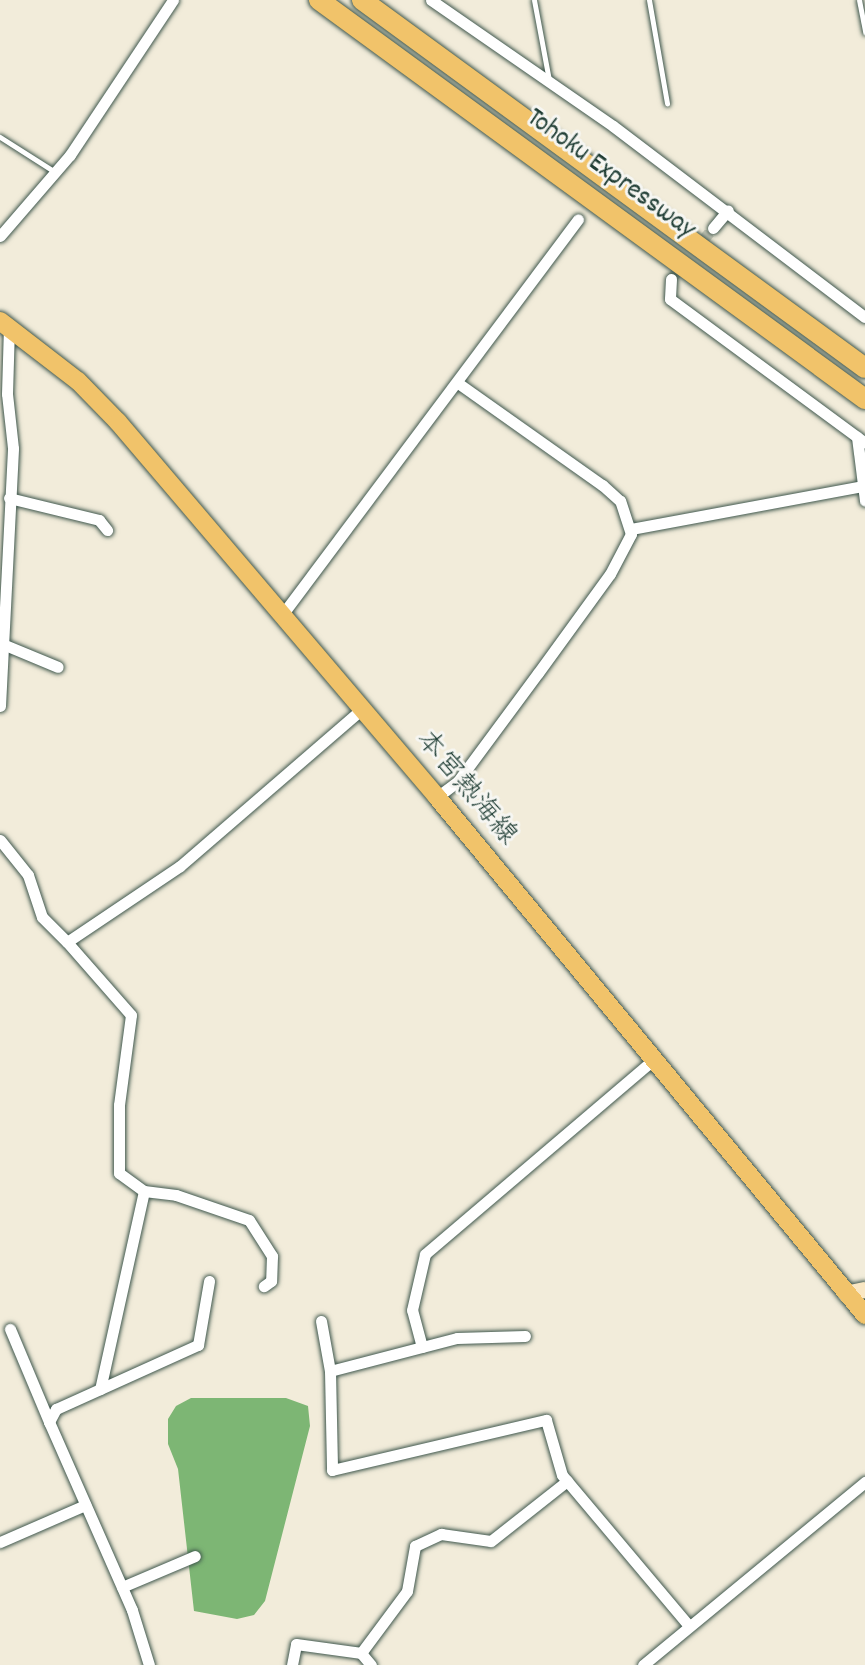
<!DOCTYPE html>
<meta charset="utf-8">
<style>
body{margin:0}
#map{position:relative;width:865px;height:1665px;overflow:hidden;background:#f2ecda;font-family:Dekko,"Klee One",sans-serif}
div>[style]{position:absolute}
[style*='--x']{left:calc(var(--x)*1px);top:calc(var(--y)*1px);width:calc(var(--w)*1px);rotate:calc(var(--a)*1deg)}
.forest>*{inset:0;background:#7db674}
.minor-tunnel>*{height:11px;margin-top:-5.5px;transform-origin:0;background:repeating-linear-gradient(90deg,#c8c9b9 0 11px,transparent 0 16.5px)}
.roads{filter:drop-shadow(0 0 2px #3f574d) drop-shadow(0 0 2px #3f574d)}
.service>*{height:5px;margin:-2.5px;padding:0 2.5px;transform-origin:2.5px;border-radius:2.5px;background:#fff}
.minor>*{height:11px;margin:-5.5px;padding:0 5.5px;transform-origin:5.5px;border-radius:5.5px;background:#fff}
.secondary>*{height:16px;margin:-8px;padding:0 8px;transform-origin:8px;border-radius:8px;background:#f9e7c3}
.primary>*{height:18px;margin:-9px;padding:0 9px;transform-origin:9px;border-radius:9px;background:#f1c36a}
.motorway>*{height:20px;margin:-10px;padding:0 10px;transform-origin:10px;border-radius:10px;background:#f1c36a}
span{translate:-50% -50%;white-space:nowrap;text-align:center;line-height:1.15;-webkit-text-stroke:6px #f6f6f2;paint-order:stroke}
.street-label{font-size:28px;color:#1f3d34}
</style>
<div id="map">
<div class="forest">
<div style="clip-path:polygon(191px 1398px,286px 1398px,308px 1406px,310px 1426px,265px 1601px,254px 1615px,237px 1619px,194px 1611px,178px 1469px,168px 1444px,168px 1419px,176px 1406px)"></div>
</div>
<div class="minor-tunnel">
<div style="--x:671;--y:279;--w:66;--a:-50.5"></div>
</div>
<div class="roads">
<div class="service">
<div style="--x:534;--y:0;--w:81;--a:79.4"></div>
<div style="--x:649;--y:0;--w:105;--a:80.1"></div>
<div style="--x:859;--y:0;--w:33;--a:79"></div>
<div style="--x:0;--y:137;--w:65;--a:32.5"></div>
</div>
<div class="minor">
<div style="--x:431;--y:0;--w:221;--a:34.7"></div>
<div style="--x:613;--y:126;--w:316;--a:37.2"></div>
<div style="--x:713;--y:228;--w:23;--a:-50"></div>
<div style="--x:0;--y:236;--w:107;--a:-49.2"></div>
<div style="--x:70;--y:155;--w:186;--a:-56.4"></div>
<div style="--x:671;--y:279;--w:20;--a:93"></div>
<div style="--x:670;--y:299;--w:242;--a:36.4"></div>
<div style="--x:857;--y:437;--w:64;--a:82.8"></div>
<div style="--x:9;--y:498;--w:93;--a:13.7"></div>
<div style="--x:99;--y:520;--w:13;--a:51"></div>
<div style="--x:631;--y:529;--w:235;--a:-10.5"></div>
<div style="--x:282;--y:615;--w:494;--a:-53.2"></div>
<div style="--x:5;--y:645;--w:57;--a:22.5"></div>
<div style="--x:0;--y:706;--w:258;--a:-87.1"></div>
<div style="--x:13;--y:448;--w:54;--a:-96.3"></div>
<div style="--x:7;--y:394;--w:67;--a:-88.3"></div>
<div style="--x:437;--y:797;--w:26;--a:-37"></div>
<div style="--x:458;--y:781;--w:134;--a:-53.5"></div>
<div style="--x:538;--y:673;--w:122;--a:-54"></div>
<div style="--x:610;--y:574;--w:45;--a:-62.3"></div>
<div style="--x:631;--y:534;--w:35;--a:-108"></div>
<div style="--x:620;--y:501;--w:24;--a:-138"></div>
<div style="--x:602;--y:485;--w:176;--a:-144.7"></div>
<div style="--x:0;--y:840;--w:45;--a:51.3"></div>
<div style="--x:28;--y:875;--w:44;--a:71.6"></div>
<div style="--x:42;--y:917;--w:35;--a:45"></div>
<div style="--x:67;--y:942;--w:136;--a:-33.9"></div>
<div style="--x:180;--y:866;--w:239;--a:-40.8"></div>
<div style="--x:67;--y:942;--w:97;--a:48.8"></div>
<div style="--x:131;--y:1015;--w:91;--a:97.6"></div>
<div style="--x:119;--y:1105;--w:68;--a:90"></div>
<div style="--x:119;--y:1173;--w:31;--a:36"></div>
<div style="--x:144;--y:1191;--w:203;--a:102.5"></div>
<div style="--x:144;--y:1191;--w:32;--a:7"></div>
<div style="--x:176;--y:1195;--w:77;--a:18.9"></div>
<div style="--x:249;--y:1220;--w:43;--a:57.4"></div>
<div style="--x:272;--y:1256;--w:25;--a:92"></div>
<div style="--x:271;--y:1281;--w:9;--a:144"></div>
<div style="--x:321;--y:1321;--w:51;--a:79.8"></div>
<div style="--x:330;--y:1371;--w:99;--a:88.8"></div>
<div style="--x:332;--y:1470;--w:220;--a:-13.2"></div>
<div style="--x:546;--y:1420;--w:57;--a:73.8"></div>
<div style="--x:562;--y:1475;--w:197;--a:49.9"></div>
<div style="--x:10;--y:1329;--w:101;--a:67.2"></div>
<div style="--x:422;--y:1347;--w:38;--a:-105"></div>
<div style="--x:412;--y:1310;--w:57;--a:-76.9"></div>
<div style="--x:425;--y:1254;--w:301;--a:-40.4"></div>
<div style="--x:330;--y:1371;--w:131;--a:-14.6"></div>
<div style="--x:457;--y:1338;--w:68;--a:-1.7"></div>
<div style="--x:0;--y:1542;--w:93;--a:-23.5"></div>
<div style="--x:122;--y:1587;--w:79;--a:-23"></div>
<div style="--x:149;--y:1665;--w:58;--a:-107.2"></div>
<div style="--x:132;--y:1610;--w:206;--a:-113.8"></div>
<div style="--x:49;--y:1422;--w:15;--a:-62"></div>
<div style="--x:56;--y:1409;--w:156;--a:-24.3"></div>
<div style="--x:198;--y:1345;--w:65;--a:-80.2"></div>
<div style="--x:292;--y:1665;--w:21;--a:-79"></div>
<div style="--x:296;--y:1644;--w:66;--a:7.9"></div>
<div style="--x:371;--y:1665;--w:16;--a:-130"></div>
<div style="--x:361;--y:1653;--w:77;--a:-53.4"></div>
<div style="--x:407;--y:1591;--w:46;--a:-79.9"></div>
<div style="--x:415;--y:1546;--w:29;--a:-25"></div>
<div style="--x:441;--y:1534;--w:50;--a:8"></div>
<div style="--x:491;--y:1541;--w:97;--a:-38.3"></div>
<div style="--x:643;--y:1665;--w:288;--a:-39.5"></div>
</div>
<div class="secondary">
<div style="--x:846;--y:1294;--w:19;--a:-12"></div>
</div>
<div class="primary">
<div style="--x:0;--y:321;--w:98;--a:37.6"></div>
<div style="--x:78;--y:381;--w:57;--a:45.7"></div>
<div style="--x:118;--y:422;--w:492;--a:49.6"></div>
<div style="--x:437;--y:797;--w:672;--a:50.43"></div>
</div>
<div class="motorway">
<div style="--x:319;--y:0;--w:676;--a:36.16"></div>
<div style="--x:362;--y:0;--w:623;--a:36.19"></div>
</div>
</div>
<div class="street-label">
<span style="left:610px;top:175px;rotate:36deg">Tohoku Expressway</span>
<span style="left:465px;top:789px;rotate:50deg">本宮熱海線</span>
</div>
</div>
